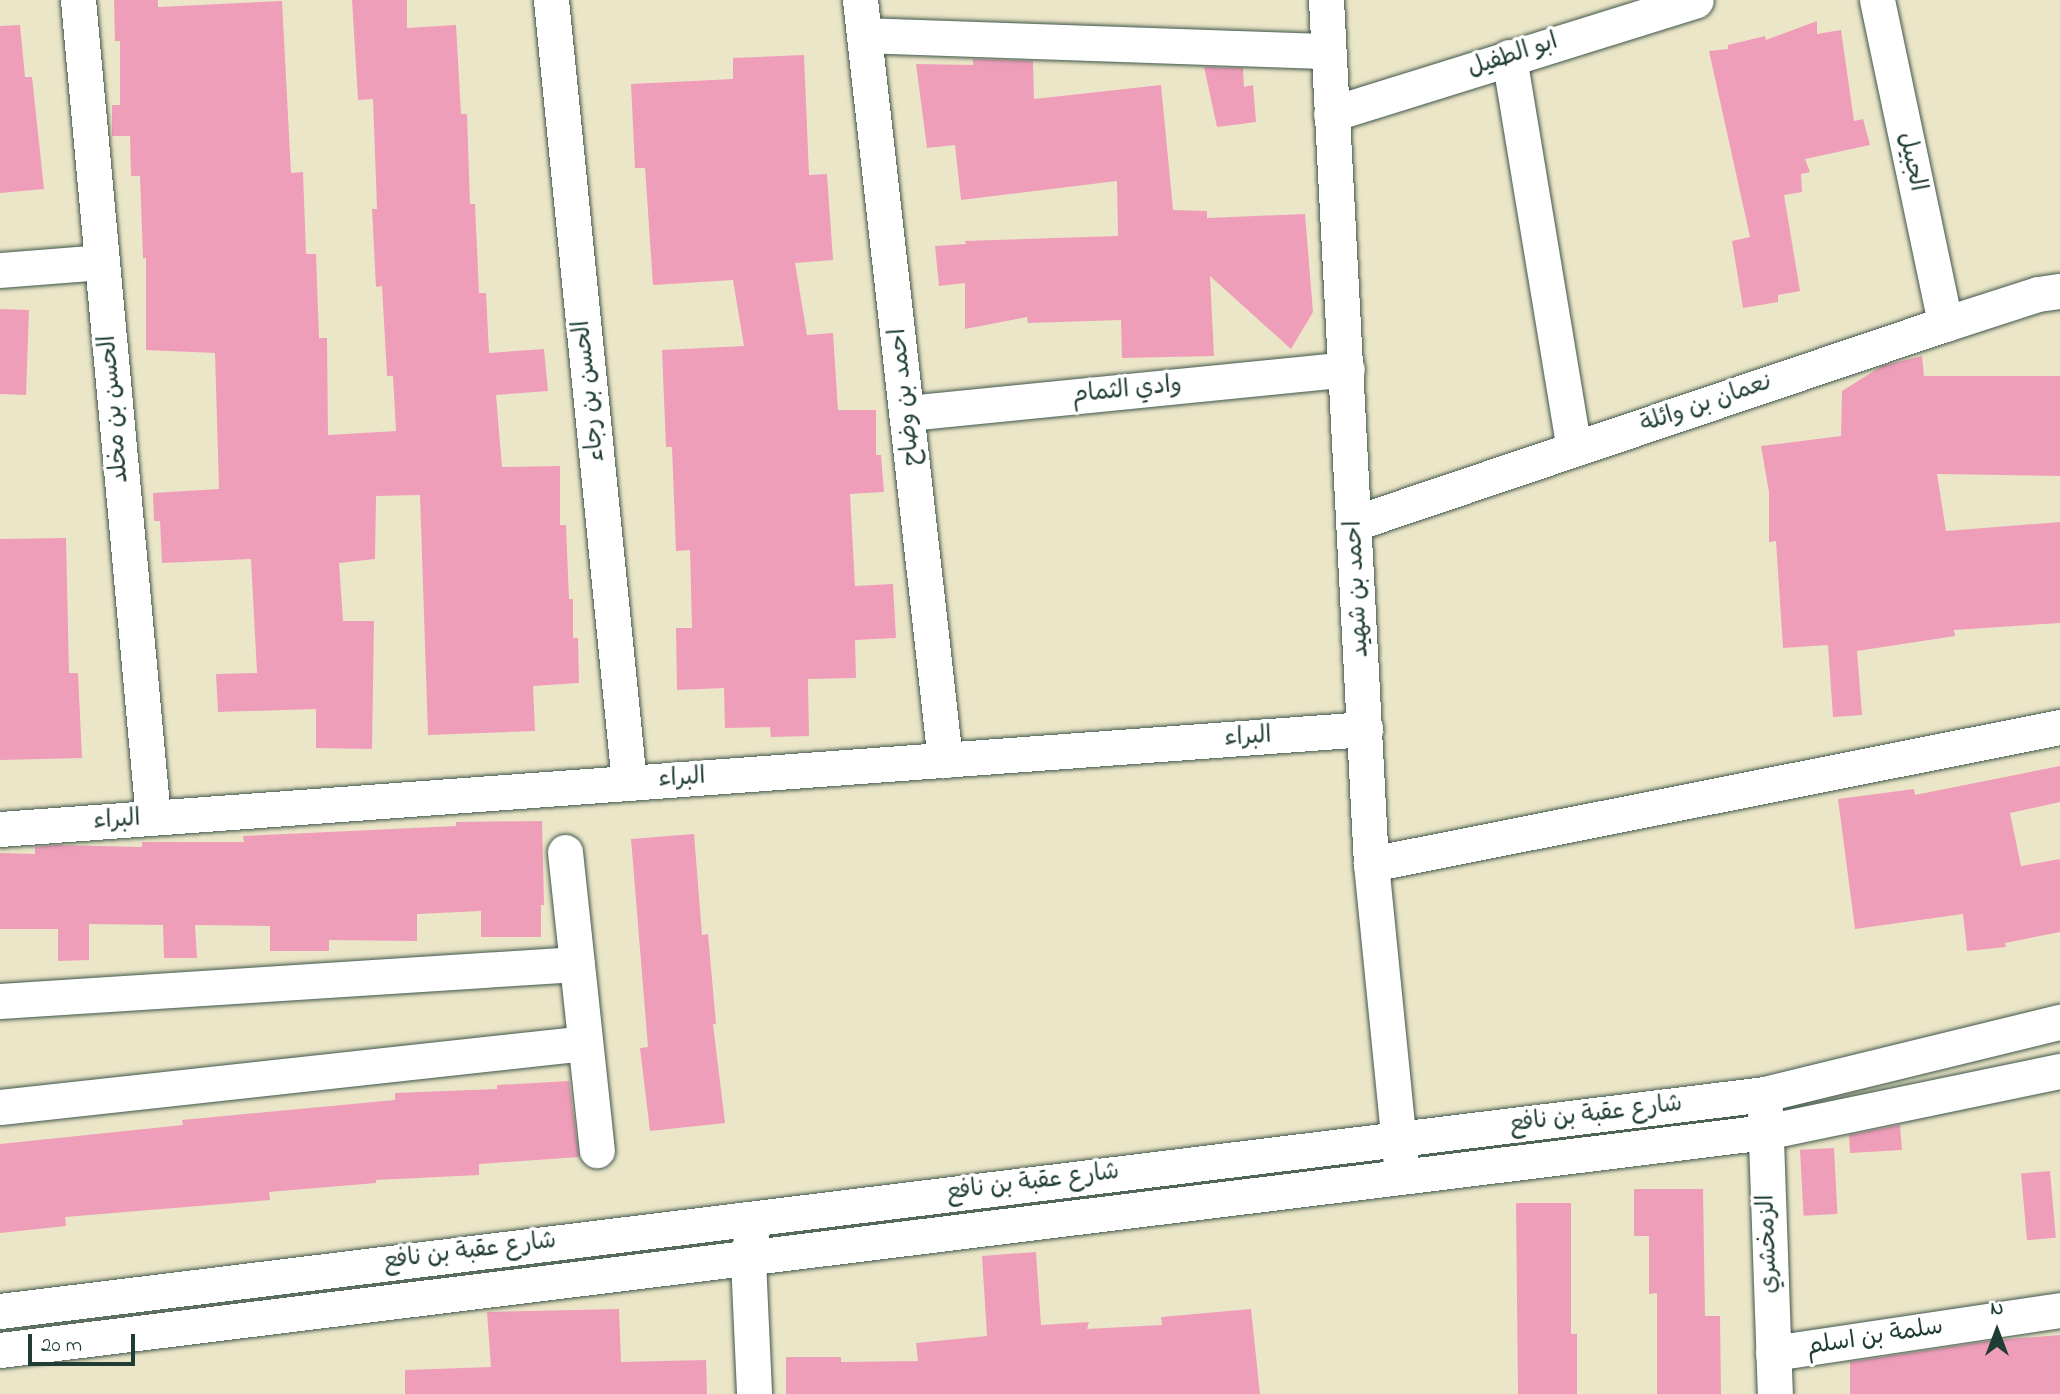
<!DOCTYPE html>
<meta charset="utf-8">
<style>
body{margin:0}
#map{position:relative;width:2060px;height:1394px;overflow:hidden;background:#ece6c8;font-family:"Indie Flower","Playpen Sans Arabic",sans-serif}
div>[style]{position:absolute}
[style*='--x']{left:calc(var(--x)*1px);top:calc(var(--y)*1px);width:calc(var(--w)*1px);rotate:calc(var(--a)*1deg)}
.building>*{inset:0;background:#ef9eba;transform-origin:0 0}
.roads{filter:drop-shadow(0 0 2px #3e564a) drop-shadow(0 0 2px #3e564a)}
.minor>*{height:35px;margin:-17.5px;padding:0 17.5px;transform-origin:17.5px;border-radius:17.5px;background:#fff}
span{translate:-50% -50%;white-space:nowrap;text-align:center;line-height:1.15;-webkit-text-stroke:7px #fff;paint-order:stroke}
.street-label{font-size:24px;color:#1f3d34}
.north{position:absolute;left:1962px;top:1296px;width:70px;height:70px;-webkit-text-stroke:5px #fff;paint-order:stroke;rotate:0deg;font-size:19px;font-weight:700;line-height:28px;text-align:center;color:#1f3d34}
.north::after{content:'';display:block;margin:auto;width:24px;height:32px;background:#1f3d34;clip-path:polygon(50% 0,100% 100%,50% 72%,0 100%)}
.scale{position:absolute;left:28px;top:1334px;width:107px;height:32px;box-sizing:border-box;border:4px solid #1f3d34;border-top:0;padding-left:9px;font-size:21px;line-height:24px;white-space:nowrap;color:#1f3d34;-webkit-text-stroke:5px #fff;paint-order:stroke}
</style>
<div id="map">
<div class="building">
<div style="clip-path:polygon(114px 0,158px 0,158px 7px,282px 1px,291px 173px,303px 172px,306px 254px,316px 254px,319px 338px,327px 338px,328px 435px,396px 431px,393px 376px,387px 376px,382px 286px,376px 287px,372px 209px,377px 209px,373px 99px,358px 100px,352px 0,407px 0,407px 28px,456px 25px,461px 114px,467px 114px,470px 204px,475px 204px,479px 293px,486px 293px,489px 353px,544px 349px,548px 391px,496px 395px,502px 467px,560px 466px,560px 525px,566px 525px,569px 599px,573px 599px,573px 638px,578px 638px,579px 683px,533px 686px,535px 731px,428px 735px,420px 495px,376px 496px,375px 559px,339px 563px,343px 621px,374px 621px,372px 749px,316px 748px,316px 709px,218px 712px,216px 674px,257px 673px,251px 559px,162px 563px,160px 521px,154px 521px,153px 493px,219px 489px,215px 353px,146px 350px,146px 258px,143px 258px,140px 176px,131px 176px,130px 136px,112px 136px,112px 105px,120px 105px,120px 41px,115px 41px)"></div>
<div style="clip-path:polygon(1817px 21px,1817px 34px,1841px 30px,1854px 121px,1863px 119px,1870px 145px,1805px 159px,1810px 172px,1801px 174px,1802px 192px,1784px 195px,1800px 291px,1778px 295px,1778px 302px,1743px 308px,1732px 241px,1750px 237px,1709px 51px,1728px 49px,1728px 45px,1765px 36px,1766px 40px)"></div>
<div style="clip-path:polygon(20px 25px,25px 77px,32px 77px,44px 189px,0 193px,0 26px)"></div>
<div style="clip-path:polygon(804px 55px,809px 175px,827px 174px,833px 260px,795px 263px,807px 335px,833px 333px,838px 410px,876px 410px,876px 455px,881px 455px,884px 492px,850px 494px,855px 586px,893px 584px,896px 638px,855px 640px,856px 678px,808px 679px,809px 736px,771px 737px,770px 727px,725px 728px,724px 688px,677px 690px,676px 628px,692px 628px,690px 550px,676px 551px,672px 447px,666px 447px,662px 350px,744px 346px,733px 280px,653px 285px,645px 168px,635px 168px,631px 84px,733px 79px,733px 58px)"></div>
<div style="clip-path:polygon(973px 59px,1033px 61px,1034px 99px,1161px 85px,1173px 210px,1207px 211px,1207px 218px,1305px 214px,1313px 312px,1291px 349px,1210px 276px,1214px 356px,1122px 358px,1121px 320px,1028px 323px,1027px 317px,965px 329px,965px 283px,939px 286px,935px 246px,966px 244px,965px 241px,1118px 236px,1117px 181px,961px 200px,955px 145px,927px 148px,916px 64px,973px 65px)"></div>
<div style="clip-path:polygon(1204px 67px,1243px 68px,1244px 87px,1253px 85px,1256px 122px,1217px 127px)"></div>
<div style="left:0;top:309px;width:29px;height:85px;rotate:2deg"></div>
<div style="clip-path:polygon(1922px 356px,1924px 376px,2060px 376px,2060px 476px,1937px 474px,1946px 531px,2060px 522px,2060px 623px,1954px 630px,1955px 636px,1857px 651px,1862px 715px,1833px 717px,1828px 645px,1783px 648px,1776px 541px,1769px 542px,1769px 492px,1761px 446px,1841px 436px,1842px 391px,1882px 366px)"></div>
<div style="clip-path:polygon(66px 538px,69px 673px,78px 673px,82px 758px,0 760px,0 539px)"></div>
<div style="clip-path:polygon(2060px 766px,2060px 802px,2010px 813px,2021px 866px,2060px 859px,2060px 932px,2005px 943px,2006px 947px,1967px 951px,1963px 914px,1855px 929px,1838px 799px,1914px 789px,1915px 795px)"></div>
<div style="clip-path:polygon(542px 821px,544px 905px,541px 905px,541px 937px,481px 937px,481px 911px,417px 914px,417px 941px,329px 940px,329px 951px,270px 951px,270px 926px,195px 925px,197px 958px,164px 958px,163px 925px,89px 924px,89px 960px,58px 961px,58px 929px,0 929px,0 853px,35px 854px,35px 847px,55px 845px,142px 847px,142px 842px,244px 842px,243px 836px,456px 826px,456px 822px)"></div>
<div style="clip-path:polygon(694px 834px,702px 935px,708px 934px,716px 1024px,713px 1024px,725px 1123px,650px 1131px,640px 1048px,648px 1047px,631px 839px)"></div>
<div style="clip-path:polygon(569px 1081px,579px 1157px,479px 1164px,479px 1175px,376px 1180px,376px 1183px,269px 1192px,270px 1200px,65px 1217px,66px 1226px,0 1233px,0 1144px,183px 1125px,182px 1120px,395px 1100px,395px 1093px,497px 1089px,497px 1085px)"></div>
<div style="clip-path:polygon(1900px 1125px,1902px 1150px,1850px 1153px,1849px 1135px)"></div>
<div style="left:1834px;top:1148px;width:66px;height:34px;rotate:87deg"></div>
<div style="left:2050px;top:1171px;width:67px;height:29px;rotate:85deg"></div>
<div style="clip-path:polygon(1634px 1189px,1703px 1189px,1705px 1316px,1720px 1316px,1721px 1394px,1657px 1394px,1657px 1293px,1649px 1294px,1649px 1236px,1634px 1236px)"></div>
<div style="clip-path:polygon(1516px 1203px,1571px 1203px,1571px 1334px,1577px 1334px,1577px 1394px,1518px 1394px)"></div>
<div style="clip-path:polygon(1036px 1252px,1041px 1325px,1089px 1322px,1087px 1329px,1162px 1325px,1161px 1317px,1251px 1309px,1260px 1394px,786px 1394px,786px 1357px,841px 1357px,841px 1362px,918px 1361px,916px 1343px,987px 1336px,982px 1256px)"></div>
<div style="clip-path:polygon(619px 1309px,621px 1362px,706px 1360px,707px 1394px,405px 1394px,405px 1370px,491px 1367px,487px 1312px)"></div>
<div style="clip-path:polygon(2060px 1335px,2060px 1394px,1850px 1394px,1850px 1362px,1996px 1340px)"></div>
</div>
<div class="roads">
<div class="minor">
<div style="--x:78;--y:0;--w:821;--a:84.76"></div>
<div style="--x:551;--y:0;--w:787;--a:84.31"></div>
<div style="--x:860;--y:0;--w:765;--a:83.62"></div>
<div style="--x:1326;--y:0;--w:865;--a:87.02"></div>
<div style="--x:1371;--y:864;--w:301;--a:84.3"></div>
<div style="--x:1877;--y:0;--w:331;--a:78.1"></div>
<div style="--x:864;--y:35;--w:464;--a:2"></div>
<div style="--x:1509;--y:57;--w:397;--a:80.6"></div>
<div style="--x:1331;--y:114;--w:382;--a:-17.3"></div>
<div style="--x:0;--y:270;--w:101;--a:-4.5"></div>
<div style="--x:908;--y:413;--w:441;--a:-5.7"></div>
<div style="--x:1355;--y:523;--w:623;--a:-18.64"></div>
<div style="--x:1945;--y:324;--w:98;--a:-17.9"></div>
<div style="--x:2038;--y:294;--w:22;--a:-8"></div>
<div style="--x:0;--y:829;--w:1369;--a:-4.19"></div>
<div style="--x:565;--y:852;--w:300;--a:83.9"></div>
<div style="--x:1371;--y:864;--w:702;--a:-11.25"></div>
<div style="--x:0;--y:1001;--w:578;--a:-3.67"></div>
<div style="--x:0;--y:1107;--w:588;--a:-6.24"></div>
<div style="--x:1765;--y:1111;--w:283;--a:88"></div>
<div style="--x:751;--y:1237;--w:23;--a:97"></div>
<div style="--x:748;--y:1260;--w:134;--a:87.4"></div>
<div style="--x:0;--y:1311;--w:1777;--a:-7.01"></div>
<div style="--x:1764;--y:1094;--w:305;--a:-13.7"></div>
<div style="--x:0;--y:1350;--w:1778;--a:-7.04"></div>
<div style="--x:1765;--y:1132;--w:301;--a:-11.7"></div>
<div style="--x:1773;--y:1353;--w:290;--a:-8.5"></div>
</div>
</div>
<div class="street-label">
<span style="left:1513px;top:56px;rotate:-18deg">ابو الطفيل</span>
<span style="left:1911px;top:162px;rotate:78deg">الجبيل</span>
<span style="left:590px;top:391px;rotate:-96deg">الحسن بن رجاء</span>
<span style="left:1127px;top:391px;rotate:-6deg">وادي الثمام</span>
<span style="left:906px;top:397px;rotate:-96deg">احمد بن وضاح</span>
<span style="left:1707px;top:404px;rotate:-19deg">نعمان بن وائلة</span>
<span style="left:115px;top:409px;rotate:-95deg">الحسن بن مخلد</span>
<span style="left:1358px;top:589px;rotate:-93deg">احمد بن شهيد</span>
<span style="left:1248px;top:738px;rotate:-4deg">البراء</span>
<span style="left:682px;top:779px;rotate:-4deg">البراء</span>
<span style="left:117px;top:821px;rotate:-4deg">البراء</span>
<span style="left:1596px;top:1115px;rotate:-7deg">شارع عقبة بن نافع</span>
<span style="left:1033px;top:1183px;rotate:-7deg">شارع عقبة بن نافع</span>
<span style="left:1769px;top:1244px;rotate:-92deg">الزمخشري</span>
<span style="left:470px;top:1252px;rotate:-7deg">شارع عقبة بن نافع</span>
<span style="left:1875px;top:1338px;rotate:-9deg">سلمة بن اسلم</span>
</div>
<div class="north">N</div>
<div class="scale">20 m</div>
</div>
